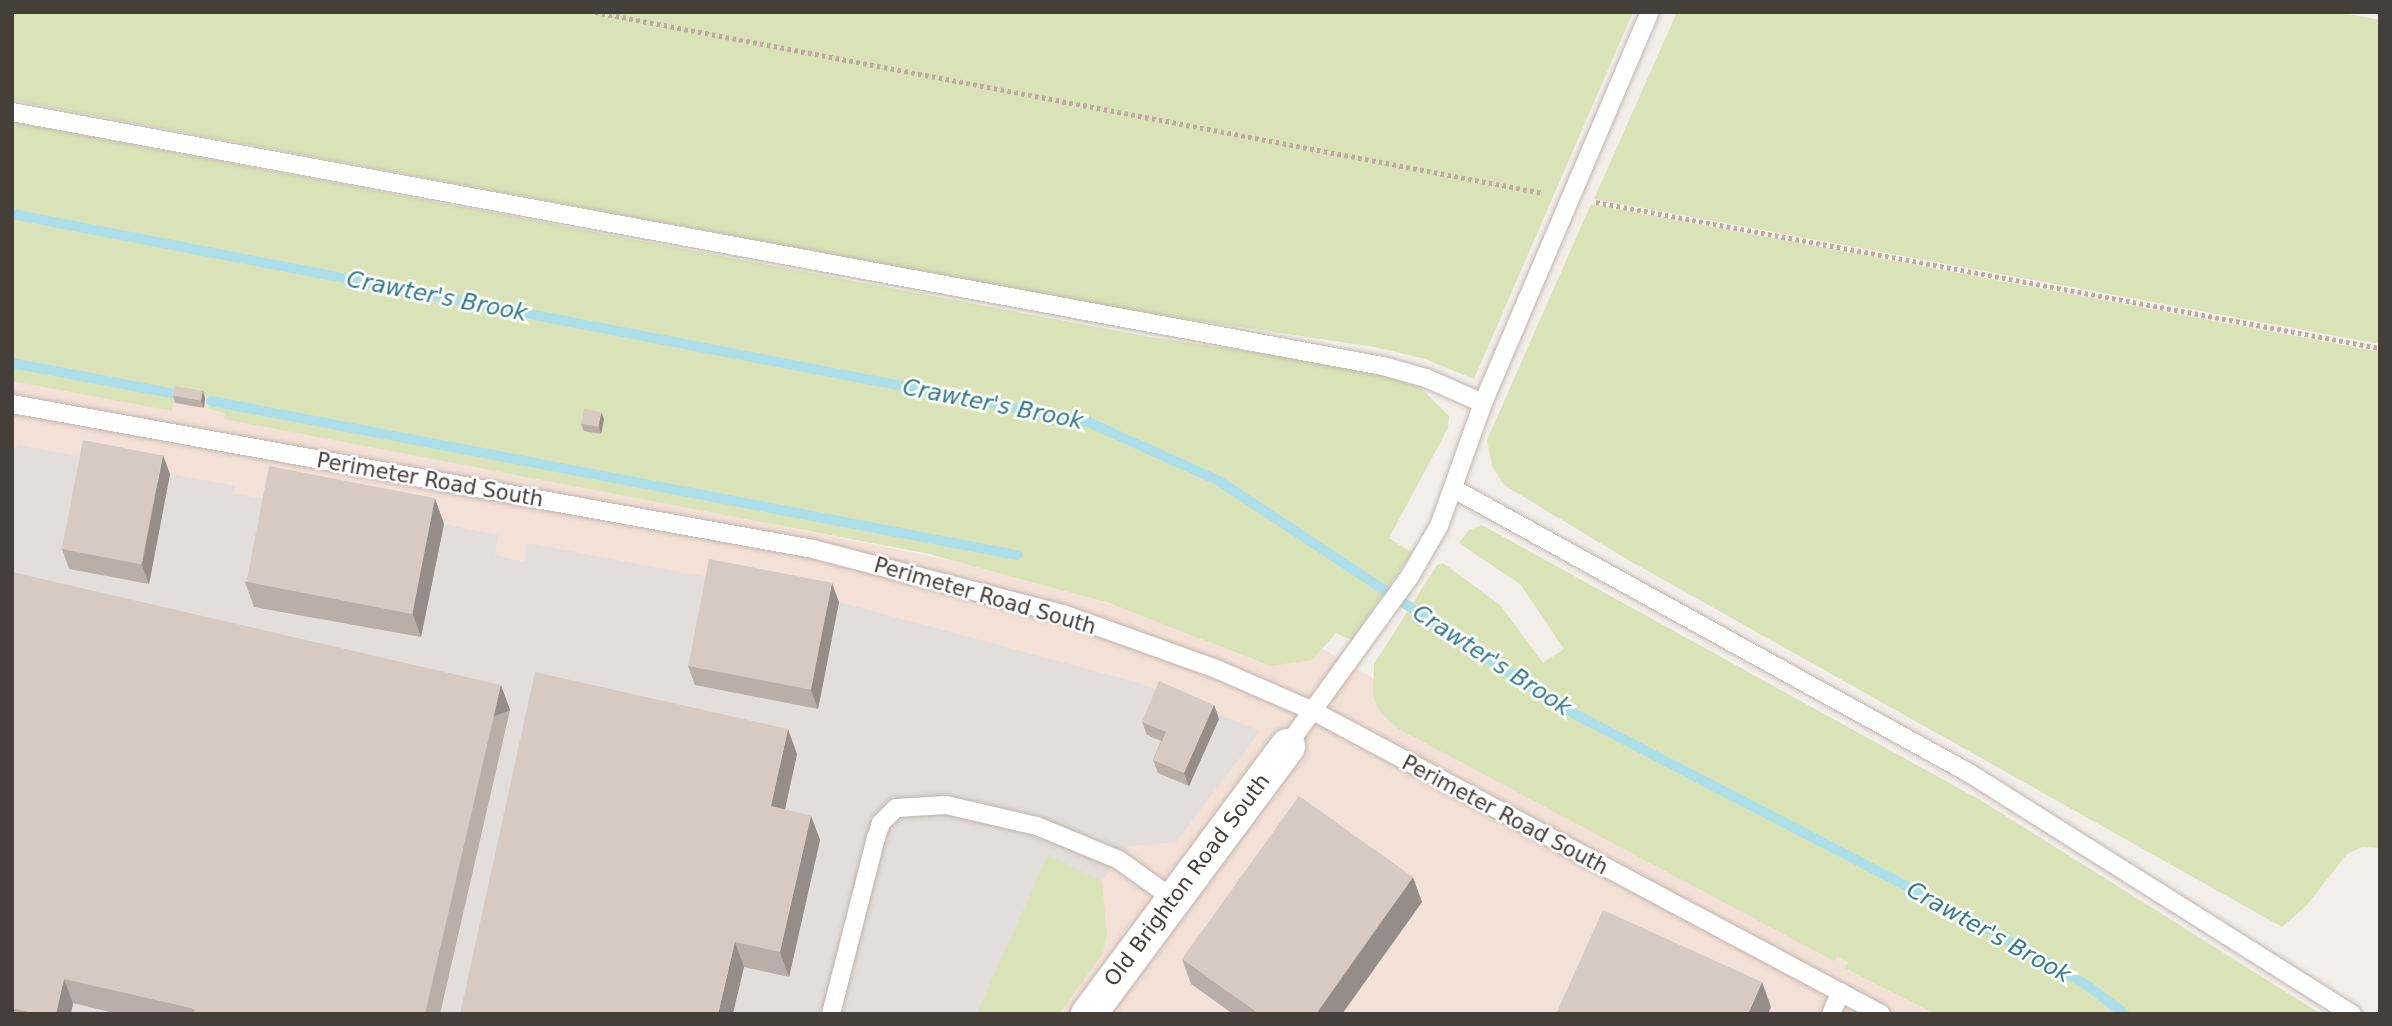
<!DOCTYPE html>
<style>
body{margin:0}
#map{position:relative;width:2392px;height:1026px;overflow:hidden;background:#f3eeea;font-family:"DejaVu Sans",sans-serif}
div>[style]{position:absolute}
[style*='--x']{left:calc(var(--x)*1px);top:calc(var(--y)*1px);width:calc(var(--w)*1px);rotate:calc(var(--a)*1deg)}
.commercial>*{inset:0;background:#f3e0d7}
.industrial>*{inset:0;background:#e3dddb}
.green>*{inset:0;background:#dae3b7}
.stream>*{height:10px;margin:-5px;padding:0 5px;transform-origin:5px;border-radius:5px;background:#acdfea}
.path>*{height:4.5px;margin-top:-2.25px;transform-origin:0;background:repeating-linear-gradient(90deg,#beaca0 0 3.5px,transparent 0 7px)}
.roads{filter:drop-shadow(0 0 2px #beb4ad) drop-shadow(0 0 2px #beb4ad)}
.service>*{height:18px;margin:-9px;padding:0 9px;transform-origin:9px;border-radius:9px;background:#fff}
.minor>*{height:35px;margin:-17.5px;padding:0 17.5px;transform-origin:17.5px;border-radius:17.5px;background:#fff}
.wall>*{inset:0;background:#b9aea8}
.shaded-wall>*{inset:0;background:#968d88;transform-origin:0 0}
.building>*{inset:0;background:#d7cac3;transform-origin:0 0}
span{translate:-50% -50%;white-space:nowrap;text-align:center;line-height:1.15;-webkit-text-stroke:5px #fff;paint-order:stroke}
.street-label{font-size:21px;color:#463e39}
.water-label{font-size:23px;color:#337b8a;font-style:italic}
.frame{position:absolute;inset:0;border:14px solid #463e39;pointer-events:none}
</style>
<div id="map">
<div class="commercial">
<div style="clip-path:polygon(12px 373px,174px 403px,176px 391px,210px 397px,208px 409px,1007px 572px,1137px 613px,1263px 664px,1319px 647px,1954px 1014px,12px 1014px)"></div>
</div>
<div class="industrial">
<div style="clip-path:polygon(19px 445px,235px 486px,234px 494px,275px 500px,278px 490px,498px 535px,495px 555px,524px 562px,527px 543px,839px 602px,1139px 683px,1260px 731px,1176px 842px,1128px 846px,1102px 881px,1048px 856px,976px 1014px,12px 1014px,12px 450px)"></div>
</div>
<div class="green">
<div style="clip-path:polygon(12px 12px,1633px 12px,1474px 379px,1425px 359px,1375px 347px,1133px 311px,12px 100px)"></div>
<div style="clip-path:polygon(1677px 12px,2337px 12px,2380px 20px,2380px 344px,1594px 199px)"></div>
<div style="clip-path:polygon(12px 122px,1150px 337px,1360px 368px,1421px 388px,1449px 416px,1448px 428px,1389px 538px,1412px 553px,1351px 640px,1336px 633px,1312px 660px,1270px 666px,1109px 603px,929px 554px,224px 419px,225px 413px,208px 409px,210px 397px,176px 391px,172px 411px,12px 381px)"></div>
<div style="clip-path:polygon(1591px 204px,2380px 352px,2380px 848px,2362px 847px,2347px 854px,2307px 905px,2282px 927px,1630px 561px,1504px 485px,1492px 466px,1487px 440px)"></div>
<div style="clip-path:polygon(1482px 525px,1982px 801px,2321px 1014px,1935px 1014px,1845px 968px,1848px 962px,1838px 956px,1834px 961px,1397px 728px,1380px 712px,1373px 697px,1374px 664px,1437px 565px,1443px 563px,1500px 605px,1543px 663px,1564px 649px,1521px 585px,1459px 543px,1469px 530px)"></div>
<div style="clip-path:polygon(1048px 855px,1102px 881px,1107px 935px,1103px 953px,1059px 1014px,976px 1014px)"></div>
</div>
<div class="stream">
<div style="--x:12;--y:214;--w:1096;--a:10.94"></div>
<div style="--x:1088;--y:422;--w:144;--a:24.2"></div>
<div style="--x:1219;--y:481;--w:414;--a:33.4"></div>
<div style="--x:1565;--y:709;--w:458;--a:27.4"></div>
<div style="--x:1972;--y:920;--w:133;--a:29.6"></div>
<div style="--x:2088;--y:986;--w:46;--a:37.1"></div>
<div style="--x:12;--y:363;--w:162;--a:10.7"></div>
<div style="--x:211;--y:401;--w:821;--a:10.82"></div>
</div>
<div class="path">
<div style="--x:595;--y:12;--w:965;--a:10.81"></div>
<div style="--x:1596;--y:202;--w:797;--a:10.55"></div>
</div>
<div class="roads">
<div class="service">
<div style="--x:12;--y:112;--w:1394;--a:10.5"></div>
<div style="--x:1383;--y:366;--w:45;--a:15.6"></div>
<div style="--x:1426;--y:378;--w:62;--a:23.7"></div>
<div style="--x:12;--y:404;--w:814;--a:10.26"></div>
<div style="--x:813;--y:549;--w:258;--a:14.6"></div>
<div style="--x:1063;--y:614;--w:166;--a:19.7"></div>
<div style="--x:1219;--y:670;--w:103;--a:23.6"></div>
<div style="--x:1313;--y:711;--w:644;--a:28.08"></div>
<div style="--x:1454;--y:489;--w:588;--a:28.87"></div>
<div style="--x:1969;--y:773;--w:453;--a:32.2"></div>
<div style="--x:1287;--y:746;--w:210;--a:-54.1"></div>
<div style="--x:1410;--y:576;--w:58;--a:-59.9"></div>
<div style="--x:1439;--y:526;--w:131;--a:-70.3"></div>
<div style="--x:1483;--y:403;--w:425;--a:-66.9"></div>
<div style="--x:831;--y:1014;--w:182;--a:-75.7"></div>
<div style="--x:876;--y:838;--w:16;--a:-72"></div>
<div style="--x:881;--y:823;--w:21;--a:-45"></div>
<div style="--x:896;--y:808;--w:50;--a:-3.4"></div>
<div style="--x:946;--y:805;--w:93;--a:13"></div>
<div style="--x:1037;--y:826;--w:89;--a:22.5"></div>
<div style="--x:1119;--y:860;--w:65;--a:35.6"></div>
<div style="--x:1831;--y:1014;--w:24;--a:-66"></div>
</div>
<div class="minor">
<div style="--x:1088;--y:1014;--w:334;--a:-53.4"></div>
</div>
</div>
<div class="wall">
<div style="clip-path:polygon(203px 391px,205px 398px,204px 408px,175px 403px,173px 396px)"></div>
<div style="clip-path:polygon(604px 419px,601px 434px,584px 431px,581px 424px)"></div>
<div style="clip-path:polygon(170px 474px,149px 584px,69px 569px,62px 549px)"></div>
<div style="clip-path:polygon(435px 499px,444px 524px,421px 637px,254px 607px,245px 582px)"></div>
<div style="clip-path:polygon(12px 572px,510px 710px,440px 1014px,118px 1014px,73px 1003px,71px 1014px,12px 1014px)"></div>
<div style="clip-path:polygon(839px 602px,818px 709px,695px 685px,688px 666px)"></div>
<div style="clip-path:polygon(1214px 705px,1219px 719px,1189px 786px,1158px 773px,1153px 760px,1161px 741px,1147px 735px,1142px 722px)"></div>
<div style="clip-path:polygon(797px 754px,785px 810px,811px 816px,820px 840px,789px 977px,744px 967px,460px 1014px)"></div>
<div style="clip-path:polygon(1422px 902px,1342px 1014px,1233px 1014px,1191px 984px,1182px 959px)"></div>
</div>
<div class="shaded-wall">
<div style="clip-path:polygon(203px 391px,205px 398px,204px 408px,201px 401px)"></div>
<div style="clip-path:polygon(601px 412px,604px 419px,601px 434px,599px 427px)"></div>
<div style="clip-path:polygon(163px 455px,170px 474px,149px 584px,142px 565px)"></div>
<div style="clip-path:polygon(435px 499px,444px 524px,421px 637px,412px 612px)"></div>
<div style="clip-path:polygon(832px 583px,839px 602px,818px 709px,811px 690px)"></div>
<div style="left:501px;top:685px;width:27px;height:338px;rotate:70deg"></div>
<div style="clip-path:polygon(1214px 705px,1219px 719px,1189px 786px,1184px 773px)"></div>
<div style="clip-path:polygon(788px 729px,797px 754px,780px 831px,771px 806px)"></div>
<div style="clip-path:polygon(811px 816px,820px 840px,789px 977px,780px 952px)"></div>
<div style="clip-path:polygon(1413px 877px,1422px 902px,1342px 1014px,1316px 1014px)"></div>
<div style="clip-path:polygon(735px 942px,744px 967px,733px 1014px,718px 1014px)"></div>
<div style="clip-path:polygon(64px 979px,73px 1003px,71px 1014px,56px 1014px)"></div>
<div style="clip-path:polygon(1762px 982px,1771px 1007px,1768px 1014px,1748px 1014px)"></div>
</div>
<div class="building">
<div style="left:175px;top:386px;width:28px;height:10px;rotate:10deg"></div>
<div style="left:584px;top:409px;width:17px;height:15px;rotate:10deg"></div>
<div style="left:83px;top:440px;width:81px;height:111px;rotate:11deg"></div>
<div style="left:269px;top:466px;width:169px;height:118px;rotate:11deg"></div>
<div style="left:709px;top:559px;width:125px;height:109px;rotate:11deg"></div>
<div style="clip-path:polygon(12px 572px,501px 685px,425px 1014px,193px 1014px,195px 1009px,64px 979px,56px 1014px,37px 1014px,12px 1008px)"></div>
<div style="clip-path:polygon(535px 672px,788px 729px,771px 806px,811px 816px,780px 952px,735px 942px,718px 1014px,460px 1014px)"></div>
<div style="clip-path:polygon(1159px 681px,1214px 705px,1184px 773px,1153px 760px,1166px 732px,1142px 722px)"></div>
<div style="clip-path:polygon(1299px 796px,1413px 877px,1316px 1014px,1259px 1014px,1182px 959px)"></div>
<div style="clip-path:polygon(1603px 910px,1762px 982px,1748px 1014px,1556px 1014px)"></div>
</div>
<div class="street-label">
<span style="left:430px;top:480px;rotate:10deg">Perimeter Road South</span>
<span style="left:985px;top:596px;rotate:16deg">Perimeter Road South</span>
<span style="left:1505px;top:815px;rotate:28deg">Perimeter Road South</span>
<span style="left:1187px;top:880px;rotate:-53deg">Old Brighton Road South</span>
</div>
<div class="water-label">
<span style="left:437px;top:296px;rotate:11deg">Crawter's Brook</span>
<span style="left:993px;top:404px;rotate:11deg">Crawter's Brook</span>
<span style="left:1492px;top:660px;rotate:33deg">Crawter's Brook</span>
<span style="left:1989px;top:932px;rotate:29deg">Crawter's Brook</span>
</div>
<div class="frame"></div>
</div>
